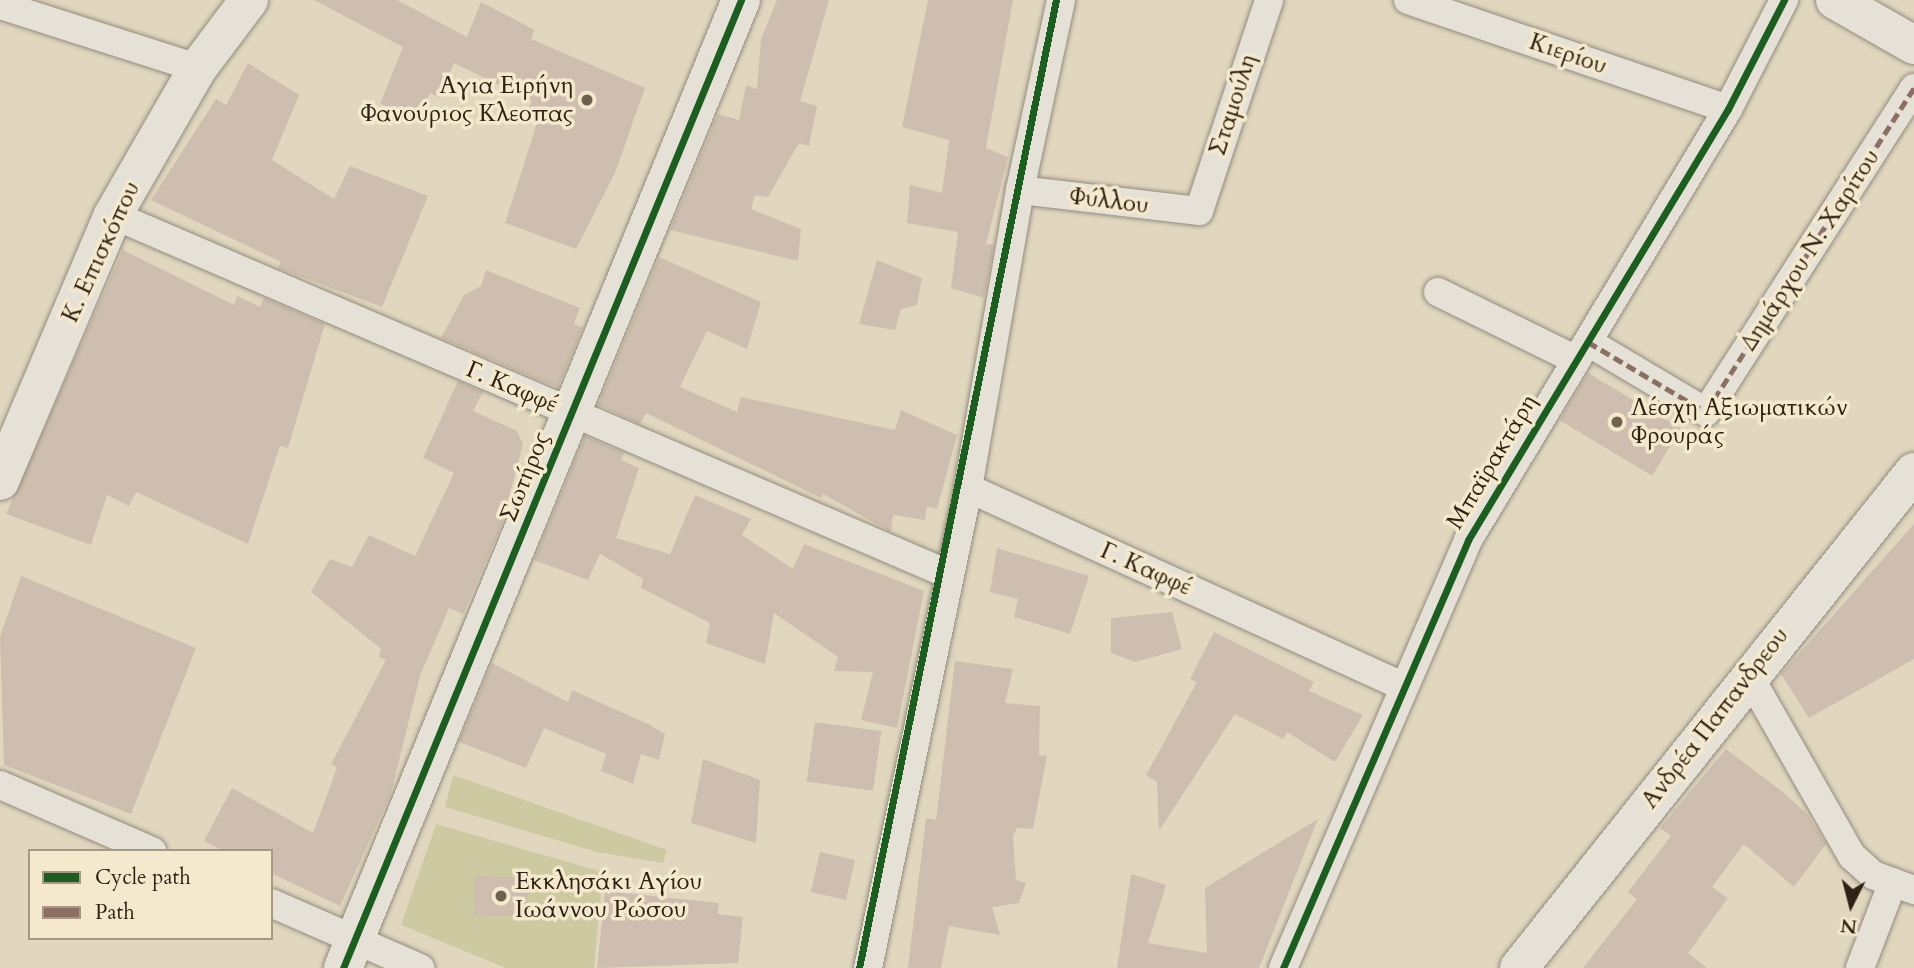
<!DOCTYPE html>
<meta charset="utf-8">
<style>
body{margin:0}
#map{position:relative;width:1914px;height:968px;overflow:hidden;background:#e1d7bf;font-family:Cardo,serif}
div>[style]{position:absolute}
[style*='--x']{left:calc(var(--x)*1px);top:calc(var(--y)*1px);width:calc(var(--w)*1px);rotate:calc(var(--a)*1deg)}
.green>*{inset:0;background:#cdcaa1}
.building>*{inset:0;background:#cebeaf;transform-origin:0 0}
.roads{filter:drop-shadow(0 0 2px #938c7e) drop-shadow(0 0 2px #938c7e)}
.street>*{height:28px;margin:-14px;padding:0 14px;transform-origin:14px;border-radius:14px;background:#e6e1d6}
.secondary>*{height:38px;margin:-19px;padding:0 19px;transform-origin:19px;border-radius:19px;background:#e6e1d6}
.quiet>*{height:5px;margin-top:-2.5px;transform-origin:0;background:repeating-linear-gradient(90deg,#8d6e63 0 10px,transparent 0 15px)}
.cycleway>*{height:7px;margin:-3.5px;padding:0 3.5px;transform-origin:3.5px;border-radius:3.5px;background:#1b5e20}
.dots>*{width:19px;height:19px;translate:-50% -50%;box-sizing:border-box;border:4px solid #f4e9cd;border-radius:50%}
span{translate:-50% -50%;white-space:nowrap;text-align:center;line-height:1.15;-webkit-text-stroke:7px #f4e9cd;paint-order:stroke}
.street-label{font-size:24px;color:#302114}
.poi-label{font-size:24px;color:#302114}
.right{translate:-100% -50%;text-align:right}
.left{translate:0 -50%;text-align:left}
.legend{position:absolute;left:28px;top:849px;width:245px;height:91px;box-sizing:border-box;background:#f4e9cd;border:2px solid #a69983;margin:0;padding:9px 12px;list-style:none;font-size:21px;color:#302114}
.legend li{display:flex;align-items:center;gap:14px;height:35px}
.legend b{width:35px;border:2px solid #a69983}
.north{position:absolute;left:1816px;top:870px;width:70px;height:70px;-webkit-text-stroke:5px #f4e9cd;paint-order:stroke;rotate:186deg;font-size:19px;font-weight:700;line-height:28px;text-align:center;color:#302114}
.north::after{content:'';display:block;margin:auto;width:24px;height:32px;background:#302114;clip-path:polygon(50% 0,100% 100%,50% 72%,0 100%)}
</style>
<div id="map">
<div class="green">
<div style="clip-path:polygon(453px 775px,667px 850px,663px 863px,597px 852px,445px 807px)"></div>
<div style="clip-path:polygon(436px 824px,603px 872px,594px 968px,506px 968px,401px 925px)"></div>
</div>
<div class="building">
<div style="clip-path:polygon(314px 0,397px 0,467px 37px,481px 2px,535px 30px,531px 39px,645px 88px,615px 173px,576px 249px,505px 223px,539px 117px,527px 112px,532px 101px,454px 63px,440px 98px,430px 93px,419px 118px,380px 104px,403px 47px)"></div>
<div style="clip-path:polygon(777px 0,829px 0,800px 101px,817px 106px,809px 146px,799px 143px,768px 197px,755px 195px,751px 209px,801px 229px,798px 261px,670px 230px,718px 114px,739px 120px,746px 85px,757px 89px,761px 39px)"></div>
<div style="clip-path:polygon(928px 0,1013px 0,986px 148px,1008px 157px,986px 244px,994px 245px,984px 298px,951px 288px,958px 232px,907px 223px,910px 185px,942px 193px,949px 140px,902px 127px)"></div>
<div style="clip-path:polygon(248px 63px,299px 95px,272px 160px,334px 199px,350px 166px,428px 196px,382px 307px,278px 268px,281px 262px,151px 200px,216px 99px,226px 105px)"></div>
<div style="clip-path:polygon(123px 250px,234px 305px,237px 296px,260px 307px,264px 298px,325px 324px,288px 448px,280px 446px,248px 544px,136px 492px,129px 506px,107px 495px,91px 545px,6px 514px)"></div>
<div style="clip-path:polygon(659px 257px,761px 302px,747px 349px,707px 331px,680px 387px,737px 412px,741px 397px,895px 430px,901px 410px,957px 435px,937px 509px,927px 506px,925px 520px,893px 515px,891px 532px,823px 494px,821px 498px,646px 413px,640px 424px,598px 405px)"></div>
<div style="clip-path:polygon(877px 260px,922px 278px,917px 305px,901px 309px,895px 330px,859px 324px)"></div>
<div style="clip-path:polygon(486px 270px,580px 308px,574px 324px,583px 327px,558px 388px,441px 338px,464px 295px,481px 286px)"></div>
<div style="left:1588px;top:373px;width:108px;height:55px;rotate:31deg"></div>
<div style="clip-path:polygon(458px 381px,483px 392px,473px 411px,517px 431px,523px 444px,502px 524px,463px 614px,449px 608px,420px 676px,391px 793px,340px 906px,271px 873px,271px 851px,224px 851px,204px 841px,232px 788px,313px 833px,337px 768px,331px 764px,386px 660px,379px 657px,381px 649px,311px 592px,330px 559px,352px 567px,369px 535px,415px 556px,454px 473px,423px 458px)"></div>
<div style="clip-path:polygon(585px 436px,624px 453px,621px 460px,639px 468px,616px 538px,670px 554px,695px 495px,751px 519px,742px 535px,793px 569px,804px 544px,924px 591px,897px 728px,861px 720px,873px 672px,834px 671px,838px 657px,774px 613px,765px 664px,706px 643px,710px 623px,641px 588px,643px 579px,600px 554px,588px 580px,534px 560px)"></div>
<div style="clip-path:polygon(1914px 524px,1914px 659px,1809px 718px,1781px 674px)"></div>
<div style="clip-path:polygon(997px 548px,1089px 576px,1070px 634px,1014px 617px,1018px 599px,990px 592px)"></div>
<div style="clip-path:polygon(21px 576px,196px 648px,131px 814px,4px 765px,0 637px)"></div>
<div style="clip-path:polygon(1172px 612px,1182px 649px,1135px 662px,1111px 653px,1111px 618px)"></div>
<div style="clip-path:polygon(1214px 632px,1314px 682px,1309px 691px,1363px 715px,1335px 762px,1287px 732px,1283px 739px,1235px 714px,1159px 831px,1157px 782px,1146px 775px,1197px 682px,1190px 679px)"></div>
<div style="clip-path:polygon(955px 661px,1013px 669px,1005px 703px,1040px 706px,1039px 755px,1047px 756px,1033px 829px,1017px 828px,1013px 836px,1016px 880px,1026px 883px,1019px 903px,992px 907px,1000px 935px,949px 926px,941px 968px,908px 968px,926px 818px,936px 820px)"></div>
<div style="clip-path:polygon(492px 663px,568px 702px,572px 690px,648px 724px,665px 734px,659px 760px,641px 754px,633px 784px,601px 771px,606px 754px,544px 728px,526px 768px,459px 742px)"></div>
<div style="left:815px;top:722px;width:67px;height:60px;rotate:8deg"></div>
<div style="clip-path:polygon(1726px 749px,1783px 792px,1808px 815px,1826px 844px,1794px 887px,1744px 844px,1712px 887px,1728px 898px,1688px 953px,1707px 968px,1583px 968px,1637px 899px,1628px 892px,1671px 836px,1660px 828px)"></div>
<div style="clip-path:polygon(703px 759px,760px 780px,756px 843px,691px 823px)"></div>
<div style="clip-path:polygon(1318px 819px,1259px 968px,1117px 968px,1131px 874px,1166px 885px,1148px 943px,1207px 953px,1205px 888px)"></div>
<div style="left:820px;top:852px;width:36px;height:41px;rotate:13deg"></div>
<div style="left:475px;top:876px;width:53px;height:39px;rotate:2deg"></div>
<div style="clip-path:polygon(605px 891px,719px 903px,718px 914px,743px 917px,738px 963px,597px 968px)"></div>
</div>
<div class="roads">
<div class="street">
<div style="--x:1408;--y:0;--w:338;--a:18.8"></div>
<div style="--x:0;--y:5;--w:208;--a:17.7"></div>
<div style="--x:1020;--y:190;--w:180;--a:6.7"></div>
<div style="--x:1199;--y:211;--w:222;--a:-71.6"></div>
<div style="--x:113;--y:215;--w:911;--a:23.27"></div>
<div style="--x:1438;--y:292;--w:154;--a:26.2"></div>
<div style="--x:1588;--y:342;--w:137;--a:30.7"></div>
<div style="--x:1706;--y:412;--w:385;--a:-57.3"></div>
<div style="--x:968;--y:488;--w:303;--a:-80.1"></div>
<div style="--x:1020;--y:190;--w:194;--a:-77.8"></div>
<div style="--x:1748;--y:674;--w:210;--a:60.3"></div>
<div style="--x:1852;--y:856;--w:28;--a:42"></div>
<div style="--x:1873;--y:875;--w:44;--a:20.1"></div>
<div style="--x:0;--y:785;--w:166;--a:23.5"></div>
<div style="--x:271;--y:903;--w:163;--a:23.6"></div>
<div style="--x:868;--y:968;--w:490;--a:-78.2"></div>
<div style="--x:968;--y:488;--w:479;--a:24.5"></div>
<div style="--x:1283;--y:968;--w:466;--a:-66.6"></div>
<div style="--x:1468;--y:540;--w:503;--a:-58.9"></div>
<div style="--x:1728;--y:109;--w:123;--a:-62.8"></div>
<div style="--x:1860;--y:968;--w:92;--a:-69"></div>
</div>
<div class="secondary">
<div style="--x:1835;--y:0;--w:91;--a:29.7"></div>
<div style="--x:0;--y:481;--w:289;--a:-67"></div>
<div style="--x:113;--y:215;--w:170;--a:-60"></div>
<div style="--x:198;--y:68;--w:85;--a:-53.1"></div>
<div style="--x:343;--y:968;--w:1047;--a:-67.65"></div>
<div style="--x:1519;--y:968;--w:634;--a:-51.47"></div>
</div>
</div>
<div class="quiet">
<div style="--x:1588;--y:342;--w:137;--a:30.7"></div>
<div style="--x:1706;--y:412;--w:385;--a:-57.3"></div>
</div>
<div class="cycleway">
<div style="--x:343;--y:968;--w:1047;--a:-67.65"></div>
<div style="--x:859;--y:968;--w:988;--a:-78.5"></div>
<div style="--x:1283;--y:968;--w:466;--a:-66.6"></div>
<div style="--x:1468;--y:540;--w:503;--a:-58.9"></div>
<div style="--x:1728;--y:109;--w:123;--a:-62.8"></div>
</div>
<div class="dots">
<div style="left:587px;top:100px;background:#6e6150"></div>
<div style="left:1617px;top:422px;background:#6e6150"></div>
<div style="left:501px;top:896px;background:#6e6150"></div>
</div>
<div class="street-label">
<span style="left:1568px;top:54px;rotate:19deg">Κιερίου</span>
<span style="left:1233px;top:105px;rotate:-72deg">Σταμούλη</span>
<span style="left:1109px;top:201px;rotate:7deg">Φύλλου</span>
<span style="left:1810px;top:250px;rotate:-57deg">Δημάρχου Ν. Χαρίτου</span>
<span style="left:101px;top:252px;rotate:-65deg">Κ. Επισκόπου</span>
<span style="left:512px;top:387px;rotate:23deg">Γ. Καφφέ</span>
<span style="left:1492px;top:462px;rotate:-59deg">Μπαϊρακτάρη</span>
<span style="left:525px;top:477px;rotate:-68deg">Σωτήρος</span>
<span style="left:1146px;top:569px;rotate:24deg">Γ. Καφφέ</span>
<span style="left:1715px;top:718px;rotate:-52deg">Ανδρέα Παπανδρεου</span>
</div>
<div class="poi-label">
<span class="right" style="left:573px;top:100px">Αγια Ειρήνη<br>Φανούριος Κλεοπας</span>
<span class="left" style="left:1631px;top:422px">Λέσχη Αξιωματικών<br>Φρουράς</span>
<span class="left" style="left:515px;top:896px">Εκκλησάκι Αγίου<br>Ιωάννου Ρώσου</span>
</div>
<ul class="legend">
<li><b style="height:9px;background:#1b5e20"></b>Cycle path</li>
<li><b style="height:9px;background:#8d6e63"></b>Path</li>
</ul>
<div class="north">N</div>
</div>
